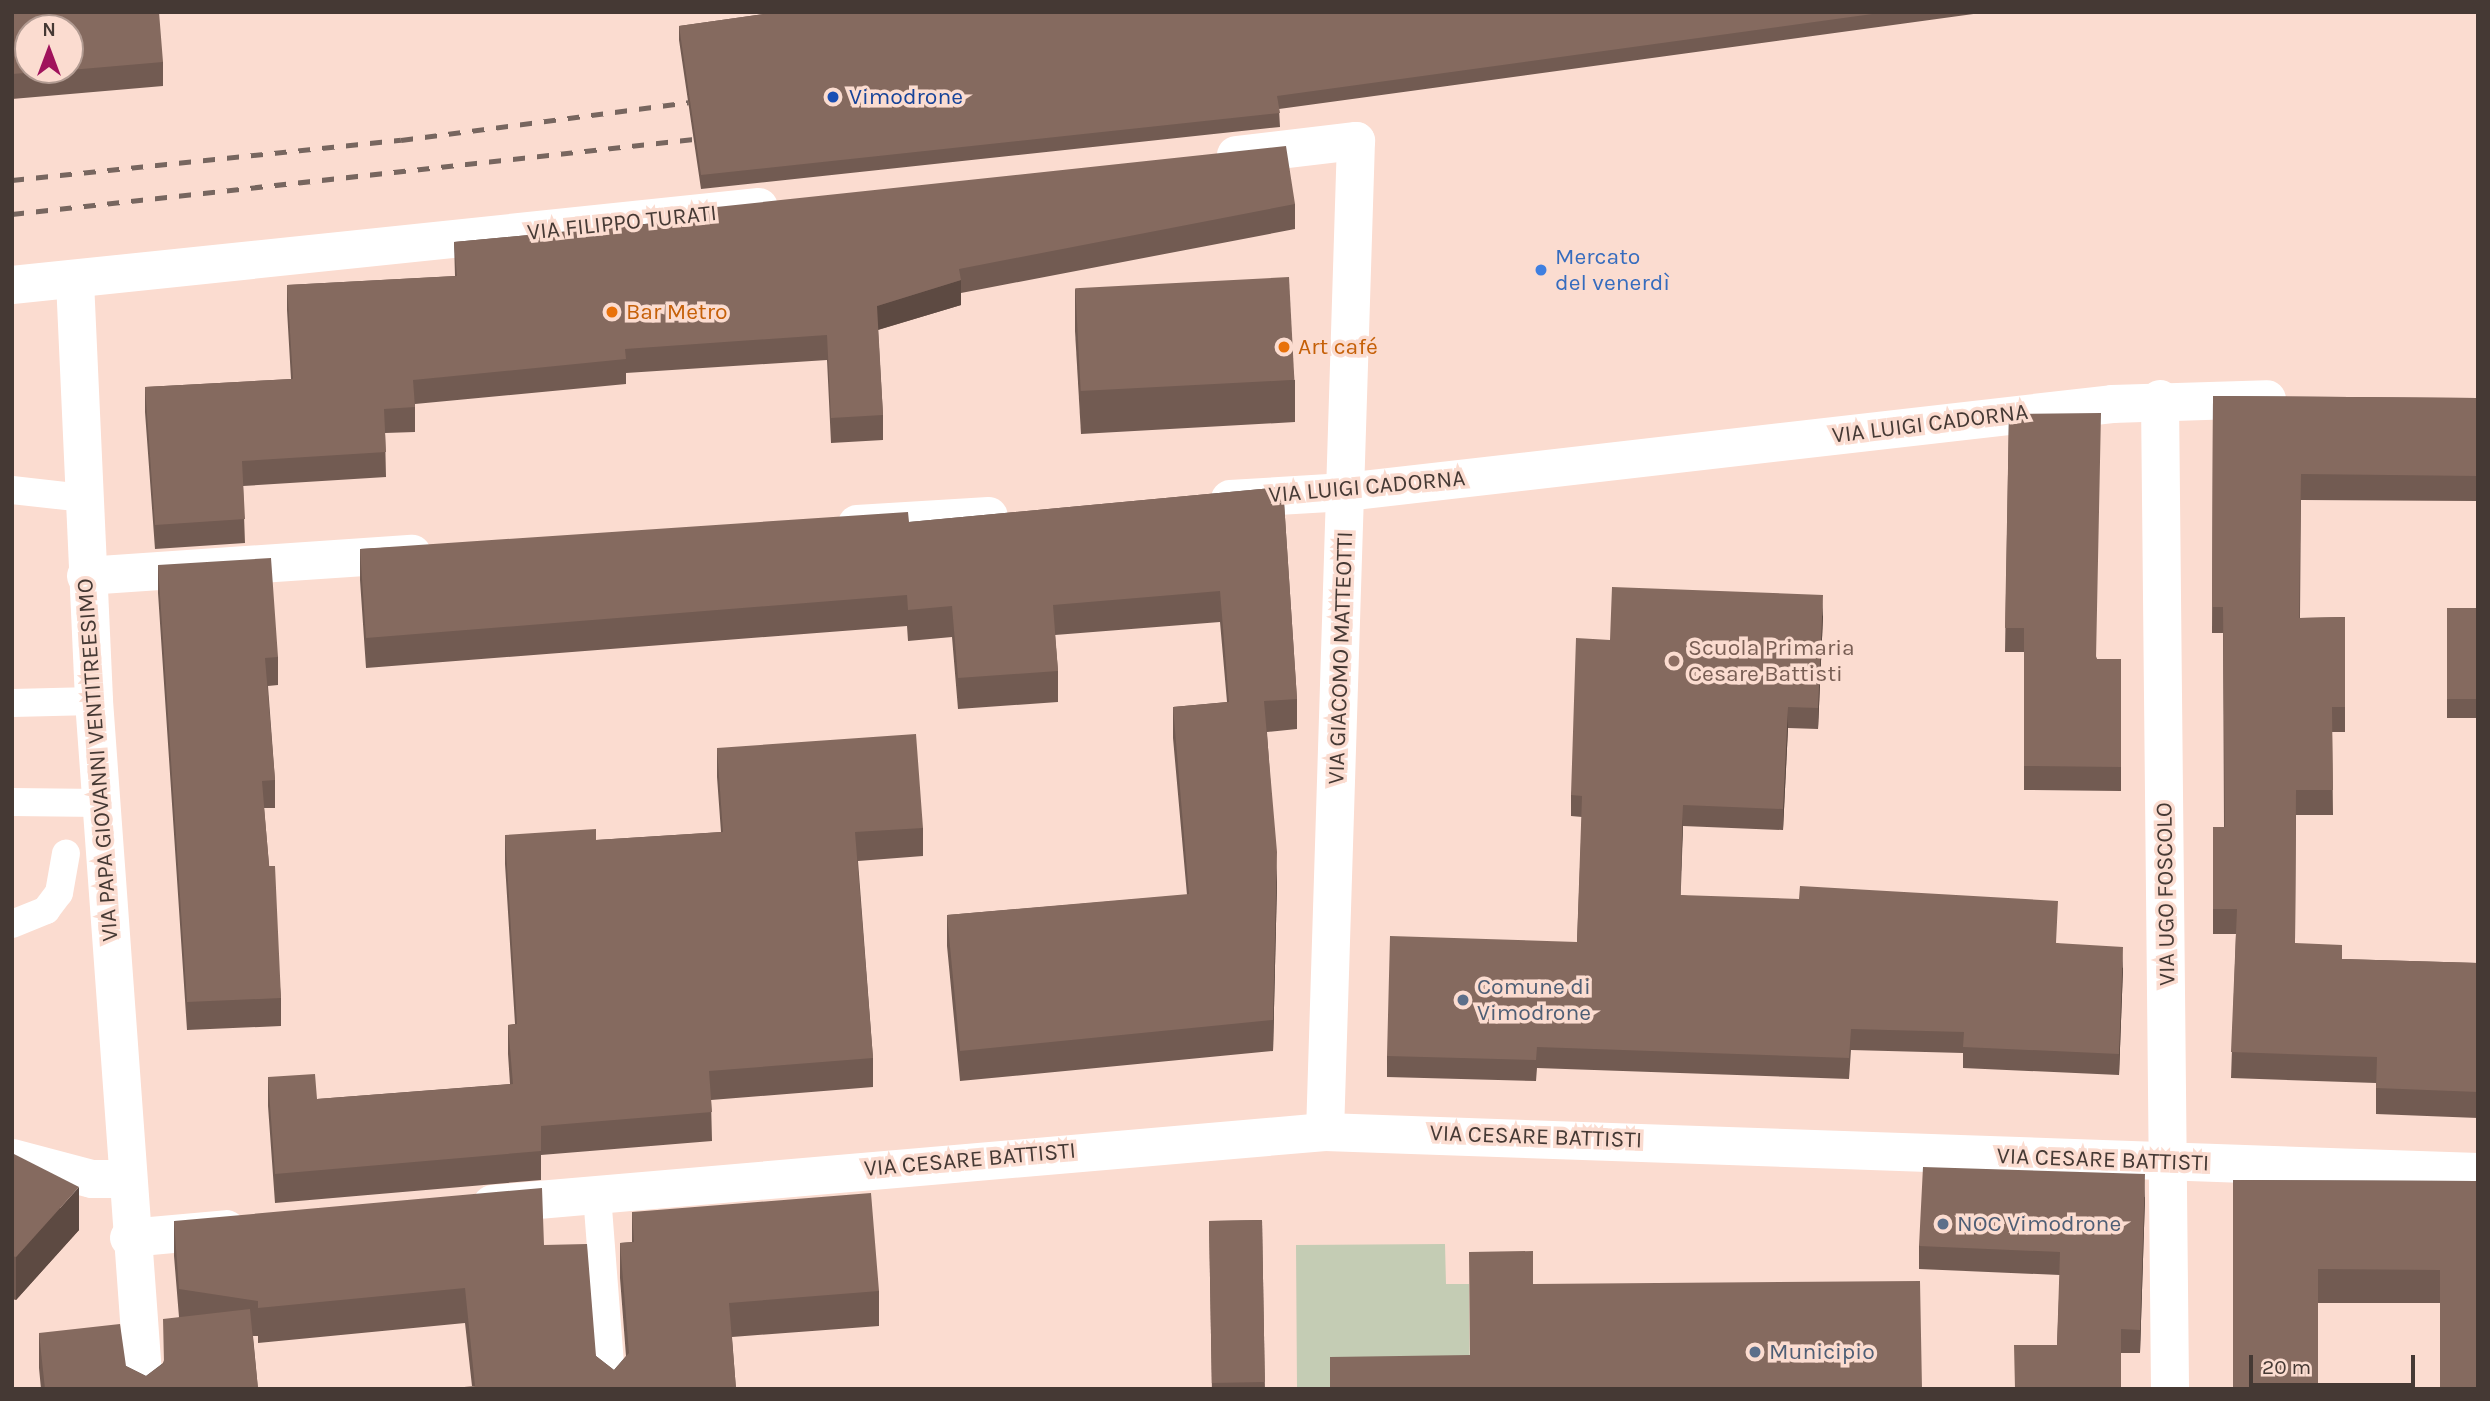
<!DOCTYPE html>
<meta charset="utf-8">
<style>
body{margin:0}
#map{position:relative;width:2490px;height:1401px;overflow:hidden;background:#fbdcd0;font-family:Karla,sans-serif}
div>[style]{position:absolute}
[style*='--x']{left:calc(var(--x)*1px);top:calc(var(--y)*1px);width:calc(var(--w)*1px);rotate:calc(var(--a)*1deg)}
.green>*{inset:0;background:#c4ccb4}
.lane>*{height:28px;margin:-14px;padding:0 14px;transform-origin:14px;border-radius:14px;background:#fff}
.street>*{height:38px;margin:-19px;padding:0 19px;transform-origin:19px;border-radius:19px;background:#fff}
.rail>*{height:5px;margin-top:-2.5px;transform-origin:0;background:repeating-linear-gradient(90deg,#77665f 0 12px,transparent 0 24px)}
.wall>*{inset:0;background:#725b52;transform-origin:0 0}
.shaded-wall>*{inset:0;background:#5d4a42}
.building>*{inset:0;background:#856a5f;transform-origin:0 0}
.dots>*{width:19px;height:19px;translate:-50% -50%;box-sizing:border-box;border:4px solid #fbdcd0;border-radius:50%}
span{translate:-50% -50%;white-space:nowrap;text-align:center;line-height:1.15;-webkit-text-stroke:7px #fbdcd0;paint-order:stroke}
.transit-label{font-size:23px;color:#164399}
.left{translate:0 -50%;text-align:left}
.street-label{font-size:23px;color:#453934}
.shop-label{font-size:23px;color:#366cbe}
.food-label{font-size:23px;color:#c56008}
.education-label{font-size:23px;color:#785e54}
.service-label{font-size:23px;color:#4e5e75}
.frame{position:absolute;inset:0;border:14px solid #453934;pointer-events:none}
.north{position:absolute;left:14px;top:14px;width:70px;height:70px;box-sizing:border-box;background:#fbdcd0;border:2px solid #b29b92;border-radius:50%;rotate:0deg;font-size:19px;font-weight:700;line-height:28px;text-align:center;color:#453934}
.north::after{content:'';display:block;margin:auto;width:24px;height:32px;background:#a0135c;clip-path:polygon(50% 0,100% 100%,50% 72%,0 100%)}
.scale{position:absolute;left:2249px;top:1355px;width:166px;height:32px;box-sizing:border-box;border:4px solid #453934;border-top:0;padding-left:9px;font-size:21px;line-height:24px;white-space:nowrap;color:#453934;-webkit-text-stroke:5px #fbdcd0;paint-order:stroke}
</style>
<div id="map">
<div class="green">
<div style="clip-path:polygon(1445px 1244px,1446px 1284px,1469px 1284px,1470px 1387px,1297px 1389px,1296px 1245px)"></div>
</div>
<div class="lane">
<div style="--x:12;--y:490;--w:71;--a:6.4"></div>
<div style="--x:12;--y:703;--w:82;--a:-1.4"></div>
<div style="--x:12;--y:802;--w:89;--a:0.6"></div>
<div style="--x:12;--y:924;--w:37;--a:-22"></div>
<div style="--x:46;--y:910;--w:21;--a:-53"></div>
<div style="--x:59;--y:893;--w:40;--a:-80"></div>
<div style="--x:597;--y:1195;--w:195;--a:85.6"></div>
</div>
<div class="street">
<div style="--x:1236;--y:155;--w:121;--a:-6.7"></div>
<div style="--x:1356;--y:141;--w:991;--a:91.79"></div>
<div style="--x:75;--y:281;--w:420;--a:87.4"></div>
<div style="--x:94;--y:701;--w:690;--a:85.84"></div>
<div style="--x:12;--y:285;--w:751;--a:-5.96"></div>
<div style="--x:2160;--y:399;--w:990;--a:89.42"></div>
<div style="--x:1230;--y:499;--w:116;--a:-3.5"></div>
<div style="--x:1346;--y:492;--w:771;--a:-6.55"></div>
<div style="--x:2112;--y:404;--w:155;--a:-1.8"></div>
<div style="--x:857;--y:524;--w:132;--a:-3.5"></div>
<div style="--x:86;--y:576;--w:327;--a:-3.9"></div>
<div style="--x:12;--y:1158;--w:83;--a:14.7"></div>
<div style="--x:92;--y:1179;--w:33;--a:0"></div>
<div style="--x:492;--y:1204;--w:836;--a:-4.94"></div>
<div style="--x:1325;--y:1132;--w:1154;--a:1.99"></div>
<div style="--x:129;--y:1238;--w:98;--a:-5.2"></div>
</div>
<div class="rail">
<div style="--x:12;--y:180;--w:391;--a:-5.9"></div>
<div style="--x:401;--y:140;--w:290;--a:-7.5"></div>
<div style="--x:12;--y:214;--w:686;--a:-6.28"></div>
</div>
<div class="wall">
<div style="clip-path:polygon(12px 12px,163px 62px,163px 86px,12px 99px)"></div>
<div style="clip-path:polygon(778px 12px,1988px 12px,1279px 109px,1280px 127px,701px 189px,679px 40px,679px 26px)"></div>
<div style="clip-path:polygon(1295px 204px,1295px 229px,961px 293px,961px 305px,878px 330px,883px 415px,883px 440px,831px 443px,827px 360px,626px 373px,626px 384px,415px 404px,415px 432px,385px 433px,386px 477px,243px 486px,245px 543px,155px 549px,145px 412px,145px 387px,291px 379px,287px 310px,287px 285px,455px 276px,454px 242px,707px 218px,707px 208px)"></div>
<div style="clip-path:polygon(1075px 289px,1295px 380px,1295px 422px,1081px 434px,1075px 331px)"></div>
<div style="clip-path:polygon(2213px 396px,2478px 398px,2478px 501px,2301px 500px,2300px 618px,2345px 617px,2345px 732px,2332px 732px,2333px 815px,2296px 815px,2295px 943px,2342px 959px,2478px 963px,2478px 1118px,2376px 1114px,2376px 1083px,2231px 1078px,2236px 934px,2213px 934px,2213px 827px,2224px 827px,2223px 633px,2212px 633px)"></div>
<div style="clip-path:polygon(2009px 414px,2097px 659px,2121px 659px,2121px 791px,2024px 790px,2024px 652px,2005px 652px)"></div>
<div style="clip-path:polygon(1283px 487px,1297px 699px,1297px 729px,1267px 732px,1277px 882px,1273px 1051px,960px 1081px,947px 946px,947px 915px,1187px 895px,1173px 738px,1173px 707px,1227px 702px,1220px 622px,1055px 635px,1058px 671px,1058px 702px,958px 709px,952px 637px,908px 641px,907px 626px,366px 668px,360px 580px,360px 549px,909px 522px)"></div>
<div style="clip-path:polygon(158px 565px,278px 657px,278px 685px,268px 686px,275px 780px,275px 808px,264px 808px,281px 998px,281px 1026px,187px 1030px,158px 593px)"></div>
<div style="left:2447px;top:608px;width:31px;height:110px"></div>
<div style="clip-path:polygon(1823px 616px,1818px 729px,1788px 728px,1783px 830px,1683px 826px,1680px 895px,2057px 943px,2123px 968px,2119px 1075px,1963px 1068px,1963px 1053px,1851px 1050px,1849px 1079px,1537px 1068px,1536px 1081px,1387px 1077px,1387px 1056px,1577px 942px,1582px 817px,1571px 816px,1571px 795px,1610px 640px)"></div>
<div style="clip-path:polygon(717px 748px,923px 828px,923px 856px,858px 861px,873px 1058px,873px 1087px,711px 1100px,712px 1141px,541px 1155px,541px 1180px,275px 1203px,268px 1106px,268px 1077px,317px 1099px,510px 1084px,508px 1054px,508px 1025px,515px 1024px,505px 864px,505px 835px,596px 840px,721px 832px,717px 777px)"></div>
<div style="clip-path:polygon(12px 1153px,79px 1230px,16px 1300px,12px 1299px)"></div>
<div style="clip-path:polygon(2233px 1180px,2478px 1181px,2440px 1303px,2318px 1303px)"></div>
<div style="clip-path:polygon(2145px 1197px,2140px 1353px,2121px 1353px,2057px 1345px,2060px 1275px,1919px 1269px,1919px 1246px)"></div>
<div style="clip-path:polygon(632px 1212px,879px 1291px,879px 1326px,732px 1337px,736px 1389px,472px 1386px,465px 1323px,258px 1343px,258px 1336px,253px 1336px,258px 1389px,41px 1389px,39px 1368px,39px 1333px,126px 1366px,146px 1376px,163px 1363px,179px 1317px,174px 1256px,174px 1221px,544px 1245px,596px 1356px,614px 1370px,626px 1356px,620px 1278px,620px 1243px,632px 1242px)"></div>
<div style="left:1262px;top:1220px;width:169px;height:53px;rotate:89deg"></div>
</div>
<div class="shaded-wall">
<div style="clip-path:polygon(961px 280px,961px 305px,877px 330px,877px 306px)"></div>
<div style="clip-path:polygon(1823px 595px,1823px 616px,1818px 729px,1818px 708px)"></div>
<div style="clip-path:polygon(1788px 707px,1788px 728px,1783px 830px,1783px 809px)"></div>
<div style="clip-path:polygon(1683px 805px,1683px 826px,1680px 916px,1680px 895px)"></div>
<div style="clip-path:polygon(1277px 852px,1277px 882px,1273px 1051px,1273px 1020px)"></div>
<div style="clip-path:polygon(2123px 947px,2123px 968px,2119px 1075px,2119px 1054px)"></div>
<div style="clip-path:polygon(2145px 1174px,2145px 1197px,2140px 1353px,2140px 1330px)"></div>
<div style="clip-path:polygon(79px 1187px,79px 1230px,16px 1300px,16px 1257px)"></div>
</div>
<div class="building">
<div style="clip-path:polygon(12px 12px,159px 12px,163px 62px,70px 70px,70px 28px,28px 28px,28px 70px,65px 70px,12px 74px)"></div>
<div style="clip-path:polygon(778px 12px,1887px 12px,1277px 96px,1280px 113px,701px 175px,679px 26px)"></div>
<div style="clip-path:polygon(1286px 146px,1295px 204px,959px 269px,961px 280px,877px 306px,883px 415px,831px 418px,827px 335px,625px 349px,626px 359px,413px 380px,415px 407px,384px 409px,386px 452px,242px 461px,245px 519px,155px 525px,145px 387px,293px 379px,287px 285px,457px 276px,454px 242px,709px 218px,707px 208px)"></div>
<div style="left:1289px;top:277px;width:103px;height:214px;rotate:87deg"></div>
<div style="clip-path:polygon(2213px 396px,2478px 398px,2478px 476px,2301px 474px,2299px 618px,2345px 617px,2345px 707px,2332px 707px,2333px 790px,2296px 790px,2295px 943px,2342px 945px,2342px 959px,2478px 963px,2478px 1092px,2376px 1088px,2377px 1057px,2231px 1052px,2237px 909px,2213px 909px,2213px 827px,2225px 827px,2223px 607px,2212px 607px)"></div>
<div style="clip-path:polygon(2101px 413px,2096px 659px,2121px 659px,2121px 767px,2024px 766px,2024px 628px,2005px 628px,2009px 414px)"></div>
<div style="clip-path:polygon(1283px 487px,1297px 699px,1264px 701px,1277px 852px,1273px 1020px,960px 1051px,947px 915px,1189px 894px,1173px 707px,1229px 702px,1220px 591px,1053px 605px,1058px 671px,958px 678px,952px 606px,908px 610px,907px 595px,366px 638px,360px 549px,908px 512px,909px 522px)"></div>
<div style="clip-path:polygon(271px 558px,278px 657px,265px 658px,275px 780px,262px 781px,269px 866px,275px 866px,281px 998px,187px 1002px,158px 565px)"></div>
<div style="clip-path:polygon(1612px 587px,1823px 595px,1818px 708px,1788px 707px,1783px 809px,1683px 805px,1680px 895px,1799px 899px,1800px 886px,2058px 901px,2056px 943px,2123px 947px,2119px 1054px,1963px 1047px,1964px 1032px,1851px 1029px,1849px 1058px,1537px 1047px,1536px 1060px,1387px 1056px,1390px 936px,1577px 942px,1582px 796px,1571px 795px,1576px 638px,1610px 640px)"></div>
<div style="left:2447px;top:608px;width:31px;height:91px"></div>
<div style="clip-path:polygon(916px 734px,923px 828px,855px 832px,873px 1058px,709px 1071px,712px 1112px,541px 1126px,541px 1151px,275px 1174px,268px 1077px,315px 1074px,317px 1099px,513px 1084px,508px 1025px,517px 1024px,505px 835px,596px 829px,596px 840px,723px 832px,717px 748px)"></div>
<div style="clip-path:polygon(12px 1153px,79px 1187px,16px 1257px,12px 1256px)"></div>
<div style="clip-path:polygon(1923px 1167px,2145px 1174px,2140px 1330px,2121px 1329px,2121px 1389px,2015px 1389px,2014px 1345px,2057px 1345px,2060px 1252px,1919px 1246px)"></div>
<div style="clip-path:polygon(2233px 1180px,2478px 1181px,2478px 1389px,2440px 1389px,2440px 1270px,2318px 1269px,2318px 1389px,2233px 1389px)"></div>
<div style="clip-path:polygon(542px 1188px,544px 1245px,587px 1244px,596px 1356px,614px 1370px,629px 1353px,620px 1243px,634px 1242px,632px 1212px,871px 1193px,879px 1291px,729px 1303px,736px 1389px,442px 1389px,475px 1386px,465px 1288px,258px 1308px,258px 1301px,179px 1289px,174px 1221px)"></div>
<div style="left:1262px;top:1220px;width:162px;height:53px;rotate:89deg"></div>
<div style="clip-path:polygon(1533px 1251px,1533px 1284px,1920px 1281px,1922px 1389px,1330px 1389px,1330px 1357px,1470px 1355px,1469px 1252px)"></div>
<div style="clip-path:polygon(250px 1309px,258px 1389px,45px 1389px,39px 1333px,120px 1324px,126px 1366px,146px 1376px,164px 1363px,163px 1319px)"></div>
</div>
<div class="dots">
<div style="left:833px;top:97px;background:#1a4fb4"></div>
<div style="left:1541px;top:270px;background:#3f7fe0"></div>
<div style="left:612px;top:312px;background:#e8710a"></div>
<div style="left:1284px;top:347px;background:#e8710a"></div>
<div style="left:1674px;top:661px;background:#8d6e63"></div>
<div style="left:1463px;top:1000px;background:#5c6f8a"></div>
<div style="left:1943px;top:1224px;background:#5c6f8a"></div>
<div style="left:1755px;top:1352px;background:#5c6f8a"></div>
</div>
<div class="transit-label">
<span class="left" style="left:849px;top:97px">Vimodrone</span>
</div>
<div class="street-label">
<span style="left:622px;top:223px;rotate:-6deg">VIA FILIPPO TURATI</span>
<span style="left:1930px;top:424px;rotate:-7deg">VIA LUIGI CADORNA</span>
<span style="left:1367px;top:487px;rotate:-5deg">VIA LUIGI CADORNA</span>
<span style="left:1341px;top:658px;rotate:-88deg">VIA GIACOMO MATTEOTTI</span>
<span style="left:98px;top:760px;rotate:-94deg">VIA PAPA GIOVANNI VENTITREESIMO</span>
<span style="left:2166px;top:894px;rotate:-91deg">VIA UGO FOSCOLO</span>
<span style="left:1536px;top:1137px;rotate:2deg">VIA CESARE BATTISTI</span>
<span style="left:970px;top:1160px;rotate:-5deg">VIA CESARE BATTISTI</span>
<span style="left:2103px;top:1160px;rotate:2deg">VIA CESARE BATTISTI</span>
</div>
<div class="shop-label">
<span class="left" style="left:1555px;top:270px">Mercato<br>del venerdì</span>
</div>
<div class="food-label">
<span class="left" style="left:626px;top:312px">Bar Metro</span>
<span class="left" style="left:1298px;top:347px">Art café</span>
</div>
<div class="education-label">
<span class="left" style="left:1688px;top:661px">Scuola Primaria<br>Cesare Battisti</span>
</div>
<div class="service-label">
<span class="left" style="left:1477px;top:1000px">Comune di<br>Vimodrone</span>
<span class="left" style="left:1957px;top:1224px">NOC Vimodrone</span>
<span class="left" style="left:1769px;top:1352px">Municipio</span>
</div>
<div class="frame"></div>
<div class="north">N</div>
<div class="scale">20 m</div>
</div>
